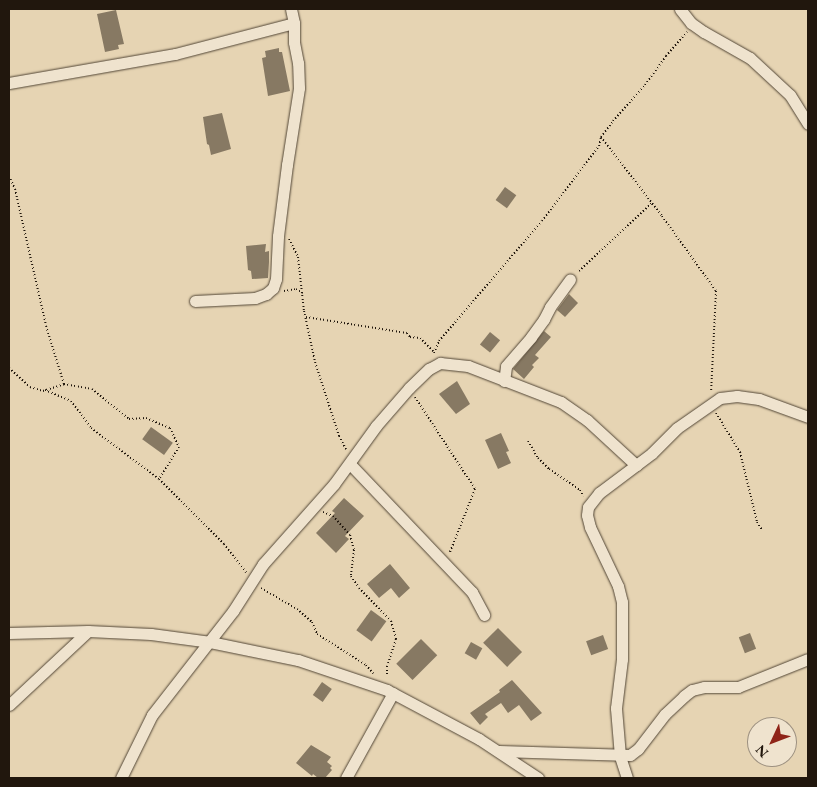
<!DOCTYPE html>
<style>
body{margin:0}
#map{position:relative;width:817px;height:787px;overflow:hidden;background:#e6d4b3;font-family:"EB Garamond",serif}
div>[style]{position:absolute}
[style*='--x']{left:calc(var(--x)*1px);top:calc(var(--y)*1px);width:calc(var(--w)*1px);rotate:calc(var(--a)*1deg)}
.building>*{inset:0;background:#877963;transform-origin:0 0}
.path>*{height:2px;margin-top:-1px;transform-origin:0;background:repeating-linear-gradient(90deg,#21170d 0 1px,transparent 0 3.5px)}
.roads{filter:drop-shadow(0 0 1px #524636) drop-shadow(0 0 1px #524636)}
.minor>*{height:11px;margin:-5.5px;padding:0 5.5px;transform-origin:5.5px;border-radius:5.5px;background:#efe3ce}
span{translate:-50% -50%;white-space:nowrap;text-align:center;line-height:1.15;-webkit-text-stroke:4px #efe3ce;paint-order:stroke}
.frame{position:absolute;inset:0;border:10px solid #21170d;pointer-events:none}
.north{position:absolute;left:747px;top:717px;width:50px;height:50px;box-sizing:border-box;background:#efe3ce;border:1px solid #9d9181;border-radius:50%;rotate:227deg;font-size:14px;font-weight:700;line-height:20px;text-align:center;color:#21170d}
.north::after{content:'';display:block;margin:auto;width:18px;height:22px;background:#8f2418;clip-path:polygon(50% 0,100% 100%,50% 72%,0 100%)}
</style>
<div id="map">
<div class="building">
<div style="clip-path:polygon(116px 10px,124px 44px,118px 45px,119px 49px,105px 52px,97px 14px)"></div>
<div style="clip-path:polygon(279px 48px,279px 52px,282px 52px,290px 91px,268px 96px,262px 58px,266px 57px,265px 51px)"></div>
<div style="clip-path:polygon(222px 113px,231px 149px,211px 155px,209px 145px,207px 144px,203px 117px)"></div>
<div style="left:505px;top:187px;width:14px;height:16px;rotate:36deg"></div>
<div style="clip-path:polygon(266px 244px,265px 252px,269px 251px,269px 262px,268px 278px,252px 279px,251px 271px,248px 270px,246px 246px)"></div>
<div style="clip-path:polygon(569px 294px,578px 303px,565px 317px,557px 310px)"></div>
<div style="clip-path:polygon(544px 331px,551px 337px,535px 355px,539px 358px,532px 365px,534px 367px,524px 379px,513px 369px)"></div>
<div style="left:490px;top:332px;width:13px;height:16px;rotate:39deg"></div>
<div style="clip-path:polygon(457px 381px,470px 404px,456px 414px,439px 394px)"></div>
<div style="left:151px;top:427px;width:27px;height:15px;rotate:36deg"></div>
<div style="clip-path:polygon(501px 433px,509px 451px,506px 452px,511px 463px,498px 469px,485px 440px)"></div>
<div style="clip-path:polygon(344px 498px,364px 516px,345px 536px,349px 539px,336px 553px,316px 533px,335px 513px,332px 511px)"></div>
<div style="clip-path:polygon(390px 564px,410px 588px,399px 598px,391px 588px,379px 598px,367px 584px)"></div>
<div style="left:371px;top:610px;width:19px;height:25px;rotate:36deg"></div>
<div style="left:498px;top:628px;width:34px;height:21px;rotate:45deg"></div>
<div style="left:750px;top:633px;width:17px;height:12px;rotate:69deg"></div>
<div style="left:603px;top:635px;width:15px;height:18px;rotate:70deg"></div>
<div style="left:421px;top:639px;width:23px;height:35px;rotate:45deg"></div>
<div style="left:471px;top:642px;width:13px;height:13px;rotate:29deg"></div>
<div style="clip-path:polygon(512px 680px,542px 713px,531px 721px,519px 705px,508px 713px,501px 703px,485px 714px,488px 717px,480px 725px,470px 713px,500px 692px,499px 690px)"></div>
<div style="left:322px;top:682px;width:12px;height:16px;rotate:35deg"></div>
<div style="clip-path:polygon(311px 745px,331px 757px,327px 762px,332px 766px,330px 768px,332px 770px,325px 778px,318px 778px,313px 774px,312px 776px,296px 763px)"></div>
</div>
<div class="path">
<div style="--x:601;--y:137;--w:100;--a:52.3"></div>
<div style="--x:662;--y:216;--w:92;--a:54.2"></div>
<div style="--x:716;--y:291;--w:101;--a:92.8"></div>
<div style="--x:9;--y:176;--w:14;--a:65"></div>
<div style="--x:15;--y:189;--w:140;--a:77.2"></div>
<div style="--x:46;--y:326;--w:61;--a:72.8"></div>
<div style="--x:289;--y:239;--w:20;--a:63"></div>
<div style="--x:298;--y:257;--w:54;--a:83.7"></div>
<div style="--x:304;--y:311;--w:52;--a:77.8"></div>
<div style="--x:315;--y:362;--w:78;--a:72"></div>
<div style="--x:339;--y:436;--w:15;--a:62"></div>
<div style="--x:579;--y:271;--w:100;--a:-43"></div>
<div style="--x:284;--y:291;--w:12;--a:-9"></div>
<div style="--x:296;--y:289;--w:8;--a:30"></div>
<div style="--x:306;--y:317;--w:102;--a:9"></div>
<div style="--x:407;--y:333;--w:5;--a:53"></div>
<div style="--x:410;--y:337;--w:10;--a:6"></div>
<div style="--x:420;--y:338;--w:20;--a:45"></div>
<div style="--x:434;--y:353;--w:13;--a:-67"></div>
<div style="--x:439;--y:341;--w:158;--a:-49.4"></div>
<div style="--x:542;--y:221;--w:94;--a:-52.8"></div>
<div style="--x:599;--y:146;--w:9;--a:-77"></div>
<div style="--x:601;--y:137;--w:20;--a:-53"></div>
<div style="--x:613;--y:121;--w:48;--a:-48.4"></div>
<div style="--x:645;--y:85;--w:36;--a:-54"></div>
<div style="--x:666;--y:56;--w:32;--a:-49"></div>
<div style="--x:9;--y:368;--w:28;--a:42"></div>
<div style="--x:30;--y:387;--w:14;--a:17"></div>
<div style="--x:43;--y:391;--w:22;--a:-18"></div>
<div style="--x:64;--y:384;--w:28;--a:10"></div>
<div style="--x:92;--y:389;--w:48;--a:39"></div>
<div style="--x:129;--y:419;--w:17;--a:-3"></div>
<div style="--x:146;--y:418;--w:26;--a:23"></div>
<div style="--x:170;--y:428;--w:21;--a:65"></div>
<div style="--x:179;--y:447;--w:38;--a:122"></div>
<div style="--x:45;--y:390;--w:28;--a:23"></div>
<div style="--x:71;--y:401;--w:34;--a:53"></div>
<div style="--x:91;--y:428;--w:85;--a:36.9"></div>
<div style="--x:159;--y:479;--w:92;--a:45"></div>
<div style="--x:224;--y:544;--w:36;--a:52"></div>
<div style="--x:415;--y:397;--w:110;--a:56.9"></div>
<div style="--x:475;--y:489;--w:68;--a:111.6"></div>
<div style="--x:716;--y:413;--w:46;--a:58.4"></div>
<div style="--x:740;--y:452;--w:72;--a:76.3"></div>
<div style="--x:757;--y:522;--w:9;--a:58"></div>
<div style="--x:528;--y:441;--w:20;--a:60"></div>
<div style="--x:538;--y:458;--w:16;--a:45"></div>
<div style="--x:549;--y:469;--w:37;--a:34"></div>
<div style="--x:580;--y:490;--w:7;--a:63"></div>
<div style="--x:323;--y:512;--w:11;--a:22"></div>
<div style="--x:333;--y:516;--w:25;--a:48"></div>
<div style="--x:350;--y:535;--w:16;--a:75"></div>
<div style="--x:354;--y:550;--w:26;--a:97"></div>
<div style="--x:351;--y:576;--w:14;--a:56"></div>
<div style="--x:359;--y:588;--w:46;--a:45.9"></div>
<div style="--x:391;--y:621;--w:19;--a:74"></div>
<div style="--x:396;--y:639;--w:28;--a:108"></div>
<div style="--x:387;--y:666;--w:11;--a:90"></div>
<div style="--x:261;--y:588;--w:42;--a:30.3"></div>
<div style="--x:297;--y:609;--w:20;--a:41"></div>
<div style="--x:312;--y:622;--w:13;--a:67"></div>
<div style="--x:317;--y:634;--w:58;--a:32.3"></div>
<div style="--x:366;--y:665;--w:11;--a:49"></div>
</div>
<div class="roads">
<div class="minor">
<div style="--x:680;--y:9;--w:18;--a:52"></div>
<div style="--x:691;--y:23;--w:16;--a:35"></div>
<div style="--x:704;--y:32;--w:53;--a:29.5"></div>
<div style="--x:750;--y:58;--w:54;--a:42.8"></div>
<div style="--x:790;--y:95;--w:34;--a:58"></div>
<div style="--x:9;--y:83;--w:169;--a:-9.9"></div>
<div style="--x:175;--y:54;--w:123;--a:-14.6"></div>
<div style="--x:195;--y:301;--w:60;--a:-2.9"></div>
<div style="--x:255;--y:298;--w:12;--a:-20"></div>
<div style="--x:266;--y:294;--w:9;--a:-41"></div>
<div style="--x:273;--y:288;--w:9;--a:-72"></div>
<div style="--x:276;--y:279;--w:43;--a:-87.3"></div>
<div style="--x:278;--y:236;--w:72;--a:-82.8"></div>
<div style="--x:287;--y:165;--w:78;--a:-81.1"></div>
<div style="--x:299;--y:88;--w:25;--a:-92"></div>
<div style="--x:298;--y:63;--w:21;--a:-101"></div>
<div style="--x:294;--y:42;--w:19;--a:-90"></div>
<div style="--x:294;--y:23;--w:14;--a:-102"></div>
<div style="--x:504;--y:381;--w:15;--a:-82"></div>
<div style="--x:506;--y:366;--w:38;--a:-49"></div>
<div style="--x:531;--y:337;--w:22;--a:-54"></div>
<div style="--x:544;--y:319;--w:13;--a:-63"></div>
<div style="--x:550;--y:307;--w:34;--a:-54"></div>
<div style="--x:350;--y:464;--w:177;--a:46.4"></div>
<div style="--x:472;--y:592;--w:26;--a:62"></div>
<div style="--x:9;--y:633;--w:79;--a:-1.5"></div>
<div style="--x:88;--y:631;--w:63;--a:2.7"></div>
<div style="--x:151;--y:634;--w:60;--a:7.7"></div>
<div style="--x:210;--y:642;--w:90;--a:11.6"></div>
<div style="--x:298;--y:660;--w:94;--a:18.6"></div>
<div style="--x:387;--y:690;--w:104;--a:28"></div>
<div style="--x:479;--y:739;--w:71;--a:33.5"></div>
<div style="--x:9;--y:705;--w:108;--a:-43.1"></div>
<div style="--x:499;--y:751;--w:131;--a:1.7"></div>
<div style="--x:630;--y:755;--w:10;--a:-37"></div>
<div style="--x:638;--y:749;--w:44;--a:-52.4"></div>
<div style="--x:665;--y:714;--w:26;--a:-43"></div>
<div style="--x:684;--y:696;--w:10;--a:-37"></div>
<div style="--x:692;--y:690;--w:12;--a:-14"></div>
<div style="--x:704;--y:687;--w:34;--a:0"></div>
<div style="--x:738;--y:687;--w:75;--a:-21.8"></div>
<div style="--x:121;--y:778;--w:70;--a:-63.8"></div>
<div style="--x:152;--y:715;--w:132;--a:-52.1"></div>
<div style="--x:233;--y:611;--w:56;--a:-57.4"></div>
<div style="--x:263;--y:564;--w:107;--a:-48.4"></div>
<div style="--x:334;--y:484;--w:72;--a:-54.1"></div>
<div style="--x:376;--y:426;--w:50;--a:-49"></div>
<div style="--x:409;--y:388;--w:28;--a:-44"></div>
<div style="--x:429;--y:369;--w:13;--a:-29"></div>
<div style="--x:440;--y:363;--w:28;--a:6"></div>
<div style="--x:468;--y:366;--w:100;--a:21.2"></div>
<div style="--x:561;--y:402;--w:32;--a:35"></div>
<div style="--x:587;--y:420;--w:67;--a:42.6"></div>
<div style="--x:346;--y:778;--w:97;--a:-61.1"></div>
<div style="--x:627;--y:778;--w:23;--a:-108"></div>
<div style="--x:620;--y:756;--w:48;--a:-94.8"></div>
<div style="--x:616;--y:708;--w:49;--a:-83"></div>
<div style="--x:622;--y:659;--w:57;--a:-90"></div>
<div style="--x:622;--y:602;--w:16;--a:-104"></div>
<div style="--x:618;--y:586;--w:65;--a:-115.4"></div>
<div style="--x:590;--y:527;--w:12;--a:-104"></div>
<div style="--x:587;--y:515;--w:8;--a:-83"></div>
<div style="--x:588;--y:507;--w:18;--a:-52"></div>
<div style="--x:599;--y:493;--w:66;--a:-37"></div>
<div style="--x:652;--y:453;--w:35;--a:-45"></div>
<div style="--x:677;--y:428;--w:52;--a:-34.9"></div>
<div style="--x:720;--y:398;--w:17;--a:-7"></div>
<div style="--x:737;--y:396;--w:22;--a:8"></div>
<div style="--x:759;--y:399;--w:52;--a:20.2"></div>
</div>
</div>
<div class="frame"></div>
<div class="north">N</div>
</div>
